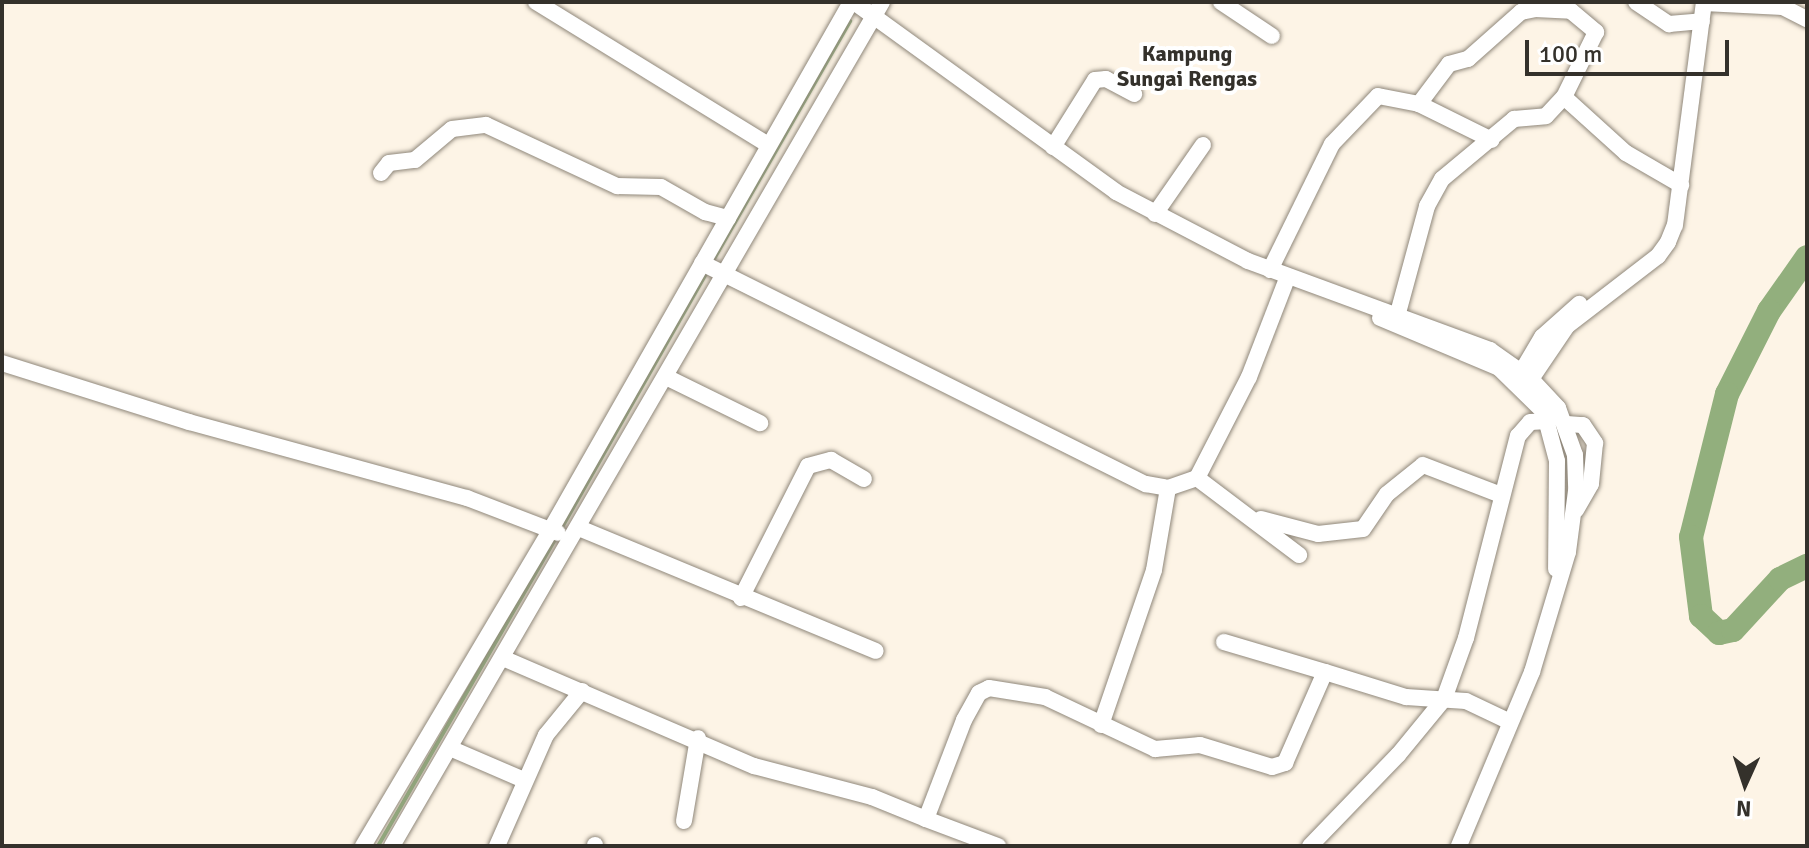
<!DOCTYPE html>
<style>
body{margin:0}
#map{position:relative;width:1809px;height:848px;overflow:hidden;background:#fdf4e6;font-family:Signika,sans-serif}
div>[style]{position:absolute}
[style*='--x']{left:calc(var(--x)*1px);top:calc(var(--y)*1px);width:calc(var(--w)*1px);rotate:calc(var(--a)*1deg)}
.stream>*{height:4px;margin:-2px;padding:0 2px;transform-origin:2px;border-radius:2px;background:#92af7d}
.river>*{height:24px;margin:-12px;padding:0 12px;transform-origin:12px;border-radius:12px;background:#92af7d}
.roads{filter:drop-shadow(0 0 2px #8f877a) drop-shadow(0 0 2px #8f877a)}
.minor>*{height:16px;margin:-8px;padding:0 8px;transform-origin:8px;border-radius:8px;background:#fff}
span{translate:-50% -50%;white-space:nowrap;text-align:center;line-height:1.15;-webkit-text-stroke:8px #fff;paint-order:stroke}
.neighbourhood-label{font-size:22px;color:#34312b;font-weight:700}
.frame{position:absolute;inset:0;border:4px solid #34312b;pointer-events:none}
.north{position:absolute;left:1705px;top:744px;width:80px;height:80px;-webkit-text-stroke:6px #fff;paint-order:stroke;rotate:183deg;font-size:22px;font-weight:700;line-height:32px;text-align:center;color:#34312b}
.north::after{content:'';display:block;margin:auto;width:28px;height:36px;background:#34312b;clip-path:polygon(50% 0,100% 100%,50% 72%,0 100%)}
.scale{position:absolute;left:1525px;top:40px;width:204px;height:36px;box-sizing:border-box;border:4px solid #34312b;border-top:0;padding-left:10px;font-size:24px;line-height:28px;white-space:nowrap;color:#34312b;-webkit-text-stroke:6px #fff;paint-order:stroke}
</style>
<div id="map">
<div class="stream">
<div style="--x:711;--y:264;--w:280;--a:-60.2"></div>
<div style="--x:561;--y:529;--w:296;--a:-60.4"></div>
<div style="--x:378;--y:846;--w:358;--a:-60"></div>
</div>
<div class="river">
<div style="--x:1807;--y:257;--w:66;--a:125.1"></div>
<div style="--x:1769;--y:311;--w:93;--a:116.8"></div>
<div style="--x:1727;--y:394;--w:147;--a:104.1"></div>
<div style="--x:1691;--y:537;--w:80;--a:82.8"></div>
<div style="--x:1701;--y:616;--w:25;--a:43"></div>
<div style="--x:1719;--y:633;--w:14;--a:-12"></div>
<div style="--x:1733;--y:630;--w:69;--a:-47.3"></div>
<div style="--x:1780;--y:579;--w:30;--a:-26"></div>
</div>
<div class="roads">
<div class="minor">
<div style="--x:536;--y:2;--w:273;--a:31.6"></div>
<div style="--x:854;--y:2;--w:324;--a:35.9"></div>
<div style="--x:1116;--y:192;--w:149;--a:27.6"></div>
<div style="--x:1248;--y:261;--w:258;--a:20.2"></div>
<div style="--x:1490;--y:350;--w:50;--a:35.3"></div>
<div style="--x:1531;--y:379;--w:40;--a:47"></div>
<div style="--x:1558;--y:408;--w:50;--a:70.1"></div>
<div style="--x:1575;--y:455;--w:36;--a:88"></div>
<div style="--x:1576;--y:491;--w:62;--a:97.5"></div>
<div style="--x:1568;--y:552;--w:125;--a:106.7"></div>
<div style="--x:1532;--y:672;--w:189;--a:112.8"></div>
<div style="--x:1221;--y:2;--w:61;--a:33.7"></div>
<div style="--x:1636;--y:2;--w:40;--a:34"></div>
<div style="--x:1669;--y:24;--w:33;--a:-5"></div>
<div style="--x:1704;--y:3;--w:79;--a:2.9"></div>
<div style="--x:1783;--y:7;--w:27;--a:27"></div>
<div style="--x:1419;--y:104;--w:50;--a:-53.1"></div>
<div style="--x:1449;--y:64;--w:20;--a:-15"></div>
<div style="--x:1468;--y:59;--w:71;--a:-41.6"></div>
<div style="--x:1521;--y:12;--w:14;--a:-12"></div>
<div style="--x:1535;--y:9;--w:36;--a:3"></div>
<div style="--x:1571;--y:11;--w:33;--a:40"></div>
<div style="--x:1596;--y:32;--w:72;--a:116.2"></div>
<div style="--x:1053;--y:147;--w:79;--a:-57.9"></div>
<div style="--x:1095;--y:80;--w:11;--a:-5"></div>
<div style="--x:1106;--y:79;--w:32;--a:28"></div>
<div style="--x:381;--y:173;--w:13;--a:-51"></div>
<div style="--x:389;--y:163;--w:26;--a:-7"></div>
<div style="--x:415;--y:160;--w:48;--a:-40"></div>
<div style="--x:452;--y:129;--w:34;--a:-7"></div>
<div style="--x:486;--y:125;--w:145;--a:25"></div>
<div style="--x:617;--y:186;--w:44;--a:1.3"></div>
<div style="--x:661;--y:187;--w:51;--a:29.6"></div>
<div style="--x:705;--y:212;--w:24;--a:15"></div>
<div style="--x:1155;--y:214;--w:84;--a:-55.2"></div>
<div style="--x:702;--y:263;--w:496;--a:26.5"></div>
<div style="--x:1146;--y:484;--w:22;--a:10"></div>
<div style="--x:1168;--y:488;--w:31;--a:-19"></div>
<div style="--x:1197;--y:478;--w:128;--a:37"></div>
<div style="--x:1270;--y:270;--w:140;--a:-63.8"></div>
<div style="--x:1332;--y:144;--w:66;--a:-46.2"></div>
<div style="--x:1378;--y:96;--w:42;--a:11"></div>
<div style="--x:1419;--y:104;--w:81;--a:26.3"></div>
<div style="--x:1398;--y:313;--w:111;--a:-74.8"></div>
<div style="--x:1427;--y:206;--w:31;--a:-61"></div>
<div style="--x:1442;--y:179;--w:94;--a:-39.8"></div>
<div style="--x:1514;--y:119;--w:32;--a:-5"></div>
<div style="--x:1546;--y:116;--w:26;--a:-47"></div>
<div style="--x:1564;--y:97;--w:84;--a:42.1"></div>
<div style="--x:1626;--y:153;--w:64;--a:30.2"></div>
<div style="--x:1380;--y:318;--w:129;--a:22.8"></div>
<div style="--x:1499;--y:368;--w:63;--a:44.4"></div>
<div style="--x:1544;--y:412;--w:51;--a:75.1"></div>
<div style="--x:1557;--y:461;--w:108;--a:90.5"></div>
<div style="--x:2;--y:363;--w:196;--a:17.5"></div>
<div style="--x:189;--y:422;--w:288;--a:15.3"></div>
<div style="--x:467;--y:498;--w:97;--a:21"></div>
<div style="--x:666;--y:377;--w:105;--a:26.1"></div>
<div style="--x:1516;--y:381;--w:51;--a:-59.4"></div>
<div style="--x:1542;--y:337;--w:50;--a:-41.7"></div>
<div style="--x:1527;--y:385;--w:71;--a:-55.9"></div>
<div style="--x:1567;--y:326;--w:115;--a:-37.6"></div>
<div style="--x:1658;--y:256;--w:17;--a:-54"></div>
<div style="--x:1668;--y:242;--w:18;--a:-68"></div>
<div style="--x:1675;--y:225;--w:225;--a:-82.6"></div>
<div style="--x:1567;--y:424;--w:16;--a:4"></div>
<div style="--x:1583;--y:425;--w:22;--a:56"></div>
<div style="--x:1595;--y:443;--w:41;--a:95.6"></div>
<div style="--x:1591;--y:484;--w:30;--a:120"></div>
<div style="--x:1197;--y:478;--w:114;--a:-62.8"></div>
<div style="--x:1249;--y:377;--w:108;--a:-68.9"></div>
<div style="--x:1261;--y:519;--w:59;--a:14.7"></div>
<div style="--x:1318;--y:534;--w:45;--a:-6.3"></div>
<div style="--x:1363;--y:529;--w:42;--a:-55.6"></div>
<div style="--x:1387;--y:494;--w:46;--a:-38.9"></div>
<div style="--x:1423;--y:465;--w:84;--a:21"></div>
<div style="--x:579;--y:528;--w:321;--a:22.5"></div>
<div style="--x:741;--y:598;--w:148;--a:-63.1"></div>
<div style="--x:808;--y:466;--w:24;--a:-15"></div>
<div style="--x:831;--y:460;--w:38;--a:30"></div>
<div style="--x:1224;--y:642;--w:105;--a:16.5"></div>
<div style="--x:505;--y:659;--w:271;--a:23.3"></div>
<div style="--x:754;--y:766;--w:122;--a:14.7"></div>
<div style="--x:872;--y:797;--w:58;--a:22.2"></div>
<div style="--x:926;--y:819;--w:106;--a:-69"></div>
<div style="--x:964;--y:720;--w:31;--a:-61"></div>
<div style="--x:979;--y:693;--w:11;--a:-27"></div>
<div style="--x:989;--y:688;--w:57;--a:9.1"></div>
<div style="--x:1045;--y:697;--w:122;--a:25.3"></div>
<div style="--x:1155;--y:749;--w:45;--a:-5.1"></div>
<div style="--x:1200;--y:745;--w:75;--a:17"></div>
<div style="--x:1272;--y:767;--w:14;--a:-17"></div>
<div style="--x:1285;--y:763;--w:99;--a:-66.3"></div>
<div style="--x:1325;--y:672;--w:85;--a:17.2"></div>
<div style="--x:1406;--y:697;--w:60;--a:3.8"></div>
<div style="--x:1466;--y:701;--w:49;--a:25.5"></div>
<div style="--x:1101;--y:725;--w:164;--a:-71.1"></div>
<div style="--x:1154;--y:570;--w:83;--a:-80.3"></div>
<div style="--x:452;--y:749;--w:78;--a:23.3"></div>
<div style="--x:926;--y:819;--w:77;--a:20.6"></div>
<div style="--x:684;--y:821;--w:84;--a:-80.4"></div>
<div style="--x:595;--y:845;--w:1;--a:90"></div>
<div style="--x:363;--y:846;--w:369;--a:-59.3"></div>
<div style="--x:551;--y:529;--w:606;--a:-60.35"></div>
<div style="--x:392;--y:846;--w:976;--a:-59.86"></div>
<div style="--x:497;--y:846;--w:121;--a:-66.2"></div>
<div style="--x:546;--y:735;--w:57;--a:-50.7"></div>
<div style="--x:1310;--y:846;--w:127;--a:-46"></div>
<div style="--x:1398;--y:755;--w:72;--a:-50.6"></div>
<div style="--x:1444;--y:699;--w:65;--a:-70.2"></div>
<div style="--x:1466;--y:638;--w:209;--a:-75.6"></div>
<div style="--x:1518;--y:436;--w:18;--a:-49"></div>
<div style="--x:1530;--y:422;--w:19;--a:-3"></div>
</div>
</div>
<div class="neighbourhood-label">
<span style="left:1187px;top:66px">Kampung<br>Sungai Rengas</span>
</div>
<div class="frame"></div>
<div class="north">N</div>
<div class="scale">100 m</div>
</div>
